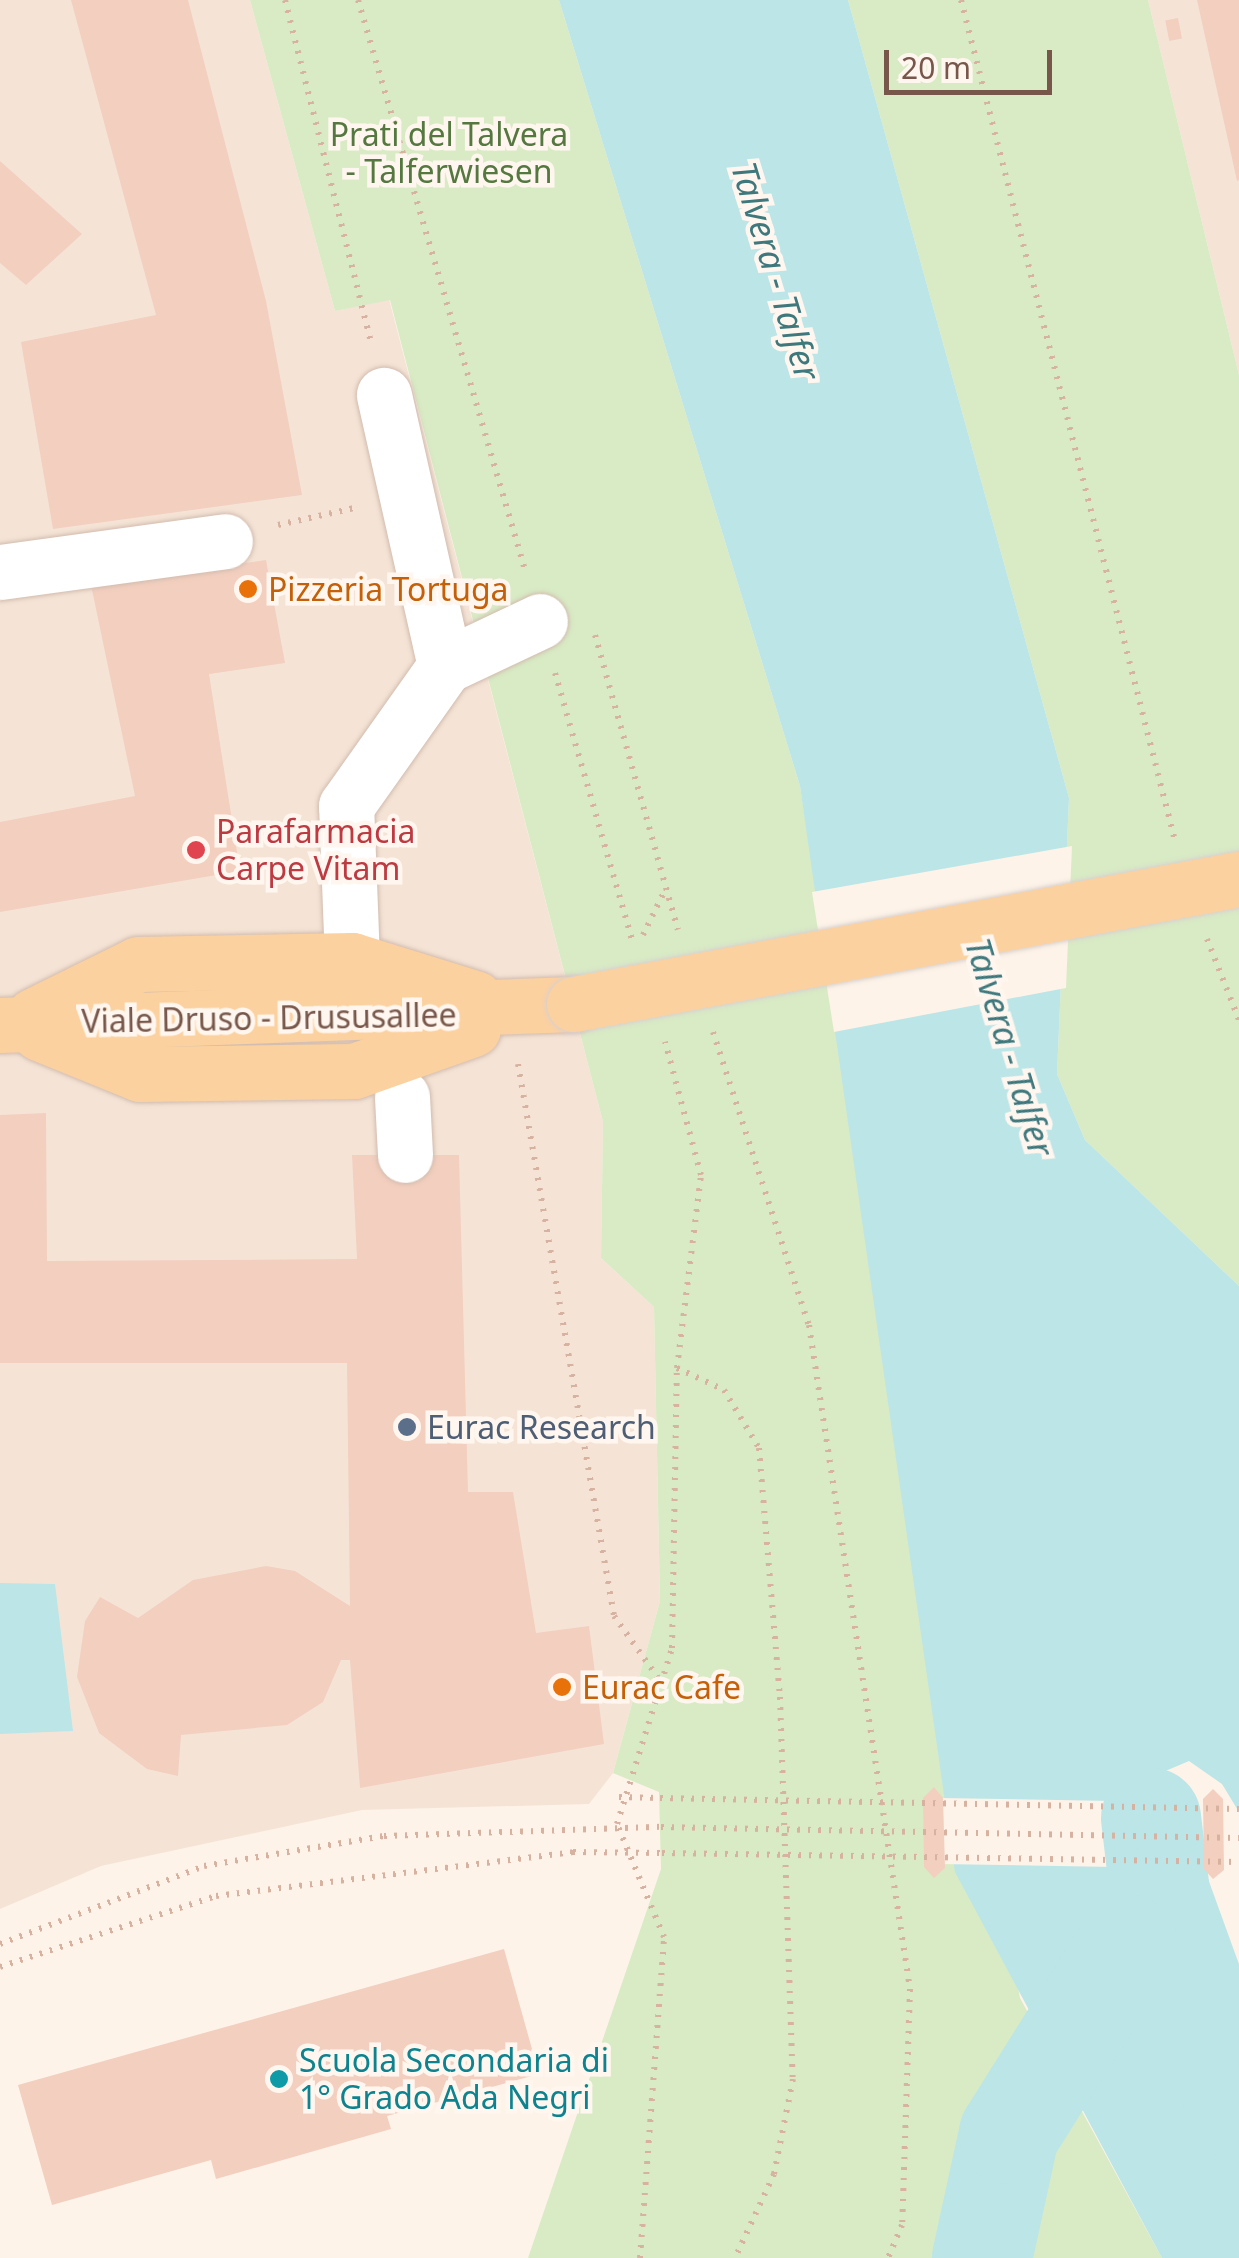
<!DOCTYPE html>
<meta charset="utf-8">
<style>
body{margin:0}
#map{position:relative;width:1239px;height:2258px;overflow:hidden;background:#fdf3e8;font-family:"Noto Sans",sans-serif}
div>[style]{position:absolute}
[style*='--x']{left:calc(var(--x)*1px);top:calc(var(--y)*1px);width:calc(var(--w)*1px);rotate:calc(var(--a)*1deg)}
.residential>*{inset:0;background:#f5e4d6}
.green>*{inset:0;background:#d8ebc5}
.water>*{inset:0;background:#bbe5e7}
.pier>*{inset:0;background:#fdf3e8;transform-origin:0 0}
.river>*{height:100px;margin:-50px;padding:0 50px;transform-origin:50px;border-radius:50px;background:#bbe5e7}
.building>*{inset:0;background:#f3cfbf;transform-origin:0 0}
.path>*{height:6px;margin-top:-3px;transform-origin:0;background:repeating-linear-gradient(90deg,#d8b2a1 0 2.5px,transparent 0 10.5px)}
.roads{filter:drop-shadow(0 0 2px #d2bcaf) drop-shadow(0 0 2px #d2bcaf)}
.minor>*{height:55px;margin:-27.5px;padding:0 27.5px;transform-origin:27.5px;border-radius:27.5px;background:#fff}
.major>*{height:55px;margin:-27.5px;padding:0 27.5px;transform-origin:27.5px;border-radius:27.5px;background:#fcd1a0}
.path-bridge>*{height:6px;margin-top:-3px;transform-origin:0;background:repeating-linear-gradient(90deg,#d8b2a1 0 2.5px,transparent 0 10.5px)}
.bridges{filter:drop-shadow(0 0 2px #d9d0cd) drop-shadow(0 0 2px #d9d0cd)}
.major-bridge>*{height:55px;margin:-27.5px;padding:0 27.5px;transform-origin:27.5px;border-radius:27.5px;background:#fcd1a0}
.dots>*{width:28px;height:28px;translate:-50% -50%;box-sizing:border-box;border:5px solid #fff7ef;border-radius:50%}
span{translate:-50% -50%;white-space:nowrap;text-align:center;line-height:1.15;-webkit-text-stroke:9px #fff7ef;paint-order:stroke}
.park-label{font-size:32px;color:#557840}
.food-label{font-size:32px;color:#c56008}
.left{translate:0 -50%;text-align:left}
.health-label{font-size:32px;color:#be3a42}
.street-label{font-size:32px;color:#78574b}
.service-label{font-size:32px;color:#4e5e75}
.culture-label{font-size:32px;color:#0d838f}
.water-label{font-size:35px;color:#3e787d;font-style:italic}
.scale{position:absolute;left:884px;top:50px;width:168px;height:45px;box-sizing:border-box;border:5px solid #78574b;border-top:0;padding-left:12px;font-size:30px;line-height:35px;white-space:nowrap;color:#78574b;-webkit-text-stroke:8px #fff7ef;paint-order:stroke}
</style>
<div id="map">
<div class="residential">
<div style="clip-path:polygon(0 0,250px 0,335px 311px,389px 299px,603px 1122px,601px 1258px,654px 1307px,660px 1601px,613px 1773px,589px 1804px,362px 1810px,101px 1866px,0 1909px)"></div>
<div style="clip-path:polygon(1148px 0,1239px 0,1239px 375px,1224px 313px)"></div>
</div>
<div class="green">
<div style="clip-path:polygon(250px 0,559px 0,800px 786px,854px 1131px,1020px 1998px,1162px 2258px,528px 2258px,661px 1869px,659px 1792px,613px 1773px,660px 1601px,654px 1307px,601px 1258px,603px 1122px,390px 300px,335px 311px)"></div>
<div style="clip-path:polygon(848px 0,1148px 0,1239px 375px,1239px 1286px,1085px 1140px,1057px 1074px,1069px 798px)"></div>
</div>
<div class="water">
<div style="clip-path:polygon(559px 0,848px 0,1069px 798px,1057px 1074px,1085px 1140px,1239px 1286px,1239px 1812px,1222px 1784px,1189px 1761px,1156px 1775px,1150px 1797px,1159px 1877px,1183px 1899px,1178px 1974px,1239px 2072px,1239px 2258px,1162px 2258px,955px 1872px,800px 786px)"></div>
<div style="clip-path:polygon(0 1583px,55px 1584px,73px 1731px,0 1734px)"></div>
</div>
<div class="pier">
<div style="clip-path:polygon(1072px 846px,1066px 988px,834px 1032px,812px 892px)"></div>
<div style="left:940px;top:1798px;width:217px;height:66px;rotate:1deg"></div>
</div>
<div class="river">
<div style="--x:1151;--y:1818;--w:76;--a:83.2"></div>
<div style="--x:1160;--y:1893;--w:232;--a:70.1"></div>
<div style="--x:982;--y:2258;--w:127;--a:-77.7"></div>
<div style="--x:1009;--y:2134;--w:224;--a:-57.9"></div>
</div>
<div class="building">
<div style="clip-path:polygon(71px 0,188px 0,266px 301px,302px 495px,53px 529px,21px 342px,156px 315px)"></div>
<div style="clip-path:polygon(1197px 0,1239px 0,1239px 180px,1237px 181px)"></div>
<div style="left:1178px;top:18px;width:21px;height:13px;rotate:79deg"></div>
<div style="clip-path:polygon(0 161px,82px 234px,26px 285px,0 263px)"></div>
<div style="clip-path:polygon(266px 560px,285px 663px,209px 674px,240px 871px,0 912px,0 822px,135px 796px,91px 585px)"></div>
<div style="clip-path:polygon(46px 1113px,47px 1261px,357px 1259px,352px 1155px,459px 1155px,468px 1492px,513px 1492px,536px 1633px,589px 1626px,604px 1744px,360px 1788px,350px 1660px,341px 1660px,323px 1702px,287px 1725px,181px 1735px,178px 1776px,147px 1769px,99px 1733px,77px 1677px,85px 1621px,100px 1597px,138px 1618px,193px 1580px,266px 1566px,295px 1571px,350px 1606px,347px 1363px,0 1363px,0 1115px)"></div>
<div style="clip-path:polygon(934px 1787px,943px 1798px,945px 1868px,934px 1878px,924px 1867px,923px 1798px)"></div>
<div style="clip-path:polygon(1213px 1789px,1223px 1799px,1224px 1870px,1213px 1879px,1204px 1869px,1203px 1799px)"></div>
<div style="clip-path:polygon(504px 1949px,539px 2074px,387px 2116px,391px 2129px,216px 2179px,211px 2160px,52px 2205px,18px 2085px)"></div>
</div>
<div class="path">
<div style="--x:285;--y:0;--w:354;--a:75.9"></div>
<div style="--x:358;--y:0;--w:594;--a:73.67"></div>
<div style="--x:961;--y:0;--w:864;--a:75.72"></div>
<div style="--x:278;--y:525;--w:78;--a:-12.6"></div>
<div style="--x:595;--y:635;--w:306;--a:74.3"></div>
<div style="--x:555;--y:673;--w:277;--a:73.9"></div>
<div style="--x:643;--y:935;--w:50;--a:-63.9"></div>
<div style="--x:1207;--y:939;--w:87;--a:68.4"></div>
<div style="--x:713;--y:1032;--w:308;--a:71.9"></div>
<div style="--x:809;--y:1325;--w:672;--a:81.35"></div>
<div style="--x:910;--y:1989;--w:236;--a:91.9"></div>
<div style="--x:902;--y:2225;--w:36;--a:113"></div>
<div style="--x:518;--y:1064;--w:560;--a:80.13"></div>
<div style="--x:614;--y:1616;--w:81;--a:54.5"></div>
<div style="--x:677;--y:1368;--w:52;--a:25.1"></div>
<div style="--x:724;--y:1390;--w:68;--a:58.9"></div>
<div style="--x:759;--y:1448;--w:250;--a:85.2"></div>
<div style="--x:780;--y:1697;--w:382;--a:88.1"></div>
<div style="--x:793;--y:2079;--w:97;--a:101.3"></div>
<div style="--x:774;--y:2174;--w:93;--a:114.9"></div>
<div style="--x:619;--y:1797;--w:41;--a:1.4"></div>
<div style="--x:0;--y:1944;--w:218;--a:-20.9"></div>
<div style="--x:204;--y:1866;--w:182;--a:-9.5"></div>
<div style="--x:384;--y:1836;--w:277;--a:-1.9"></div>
<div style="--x:0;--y:1967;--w:227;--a:-18.2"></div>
<div style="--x:216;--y:1896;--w:360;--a:-7"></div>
<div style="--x:573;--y:1852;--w:89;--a:0.6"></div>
<div style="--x:640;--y:2258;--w:322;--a:-85.7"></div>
<div style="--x:664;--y:1937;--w:122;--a:-112.6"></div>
<div style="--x:617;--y:1824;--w:184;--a:-72.6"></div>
<div style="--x:672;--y:1648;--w:280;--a:-89"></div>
<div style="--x:677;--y:1368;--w:194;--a:-82.9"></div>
<div style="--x:701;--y:1175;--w:138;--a:-105.1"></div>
</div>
<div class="roads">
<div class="minor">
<div style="--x:0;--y:572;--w:227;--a:-7.8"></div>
<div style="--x:445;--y:666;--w:105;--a:-25.3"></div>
<div style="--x:352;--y:960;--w:154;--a:-92.2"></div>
<div style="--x:346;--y:806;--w:171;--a:-54.7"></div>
<div style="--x:445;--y:666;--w:278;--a:-102.7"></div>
<div style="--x:402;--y:1097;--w:58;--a:87"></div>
</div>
<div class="major">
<div style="--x:33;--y:1016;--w:117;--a:-26.3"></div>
<div style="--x:138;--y:964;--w:214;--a:-1.1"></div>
<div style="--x:352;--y:960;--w:129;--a:17.2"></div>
<div style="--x:0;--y:1025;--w:574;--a:-2.1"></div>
<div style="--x:39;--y:1033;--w:109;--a:22.1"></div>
<div style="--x:140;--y:1074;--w:214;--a:-0.8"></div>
<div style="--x:354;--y:1071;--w:126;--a:-19.4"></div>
</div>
</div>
<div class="path-bridge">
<div style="--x:660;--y:1798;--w:579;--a:1.09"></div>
<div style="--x:661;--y:1827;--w:578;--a:1.09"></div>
<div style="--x:662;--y:1853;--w:577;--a:0.89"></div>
</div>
<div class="bridges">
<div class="major-bridge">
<div style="--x:574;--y:1004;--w:677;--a:-10.65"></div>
</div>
</div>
<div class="dots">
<div style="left:248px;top:589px;background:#e8710a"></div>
<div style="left:196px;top:850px;background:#e0444e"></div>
<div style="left:407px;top:1427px;background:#5c6f8a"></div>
<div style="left:562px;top:1687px;background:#e8710a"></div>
<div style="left:279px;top:2079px;background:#0f9aa8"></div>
</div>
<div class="park-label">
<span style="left:449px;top:153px">Prati del Talvera<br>- Talferwiesen</span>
</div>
<div class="food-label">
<span class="left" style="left:268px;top:589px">Pizzeria Tortuga</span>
<span class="left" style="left:582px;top:1687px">Eurac Cafe</span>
</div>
<div class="health-label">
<span class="left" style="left:216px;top:850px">Parafarmacia<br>Carpe Vitam</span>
</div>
<div class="street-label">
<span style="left:269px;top:1018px;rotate:-1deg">Viale Druso - Drususallee</span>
</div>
<div class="service-label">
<span class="left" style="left:427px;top:1427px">Eurac Research</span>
</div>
<div class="culture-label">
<span class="left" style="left:299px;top:2079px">Scuola Secondaria di<br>1° Grado Ada Negri</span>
</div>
<div class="water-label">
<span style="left:776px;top:271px;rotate:73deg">Talvera - Talfer</span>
<span style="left:1010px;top:1047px;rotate:73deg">Talvera - Talfer</span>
</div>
<div class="scale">20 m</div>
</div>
